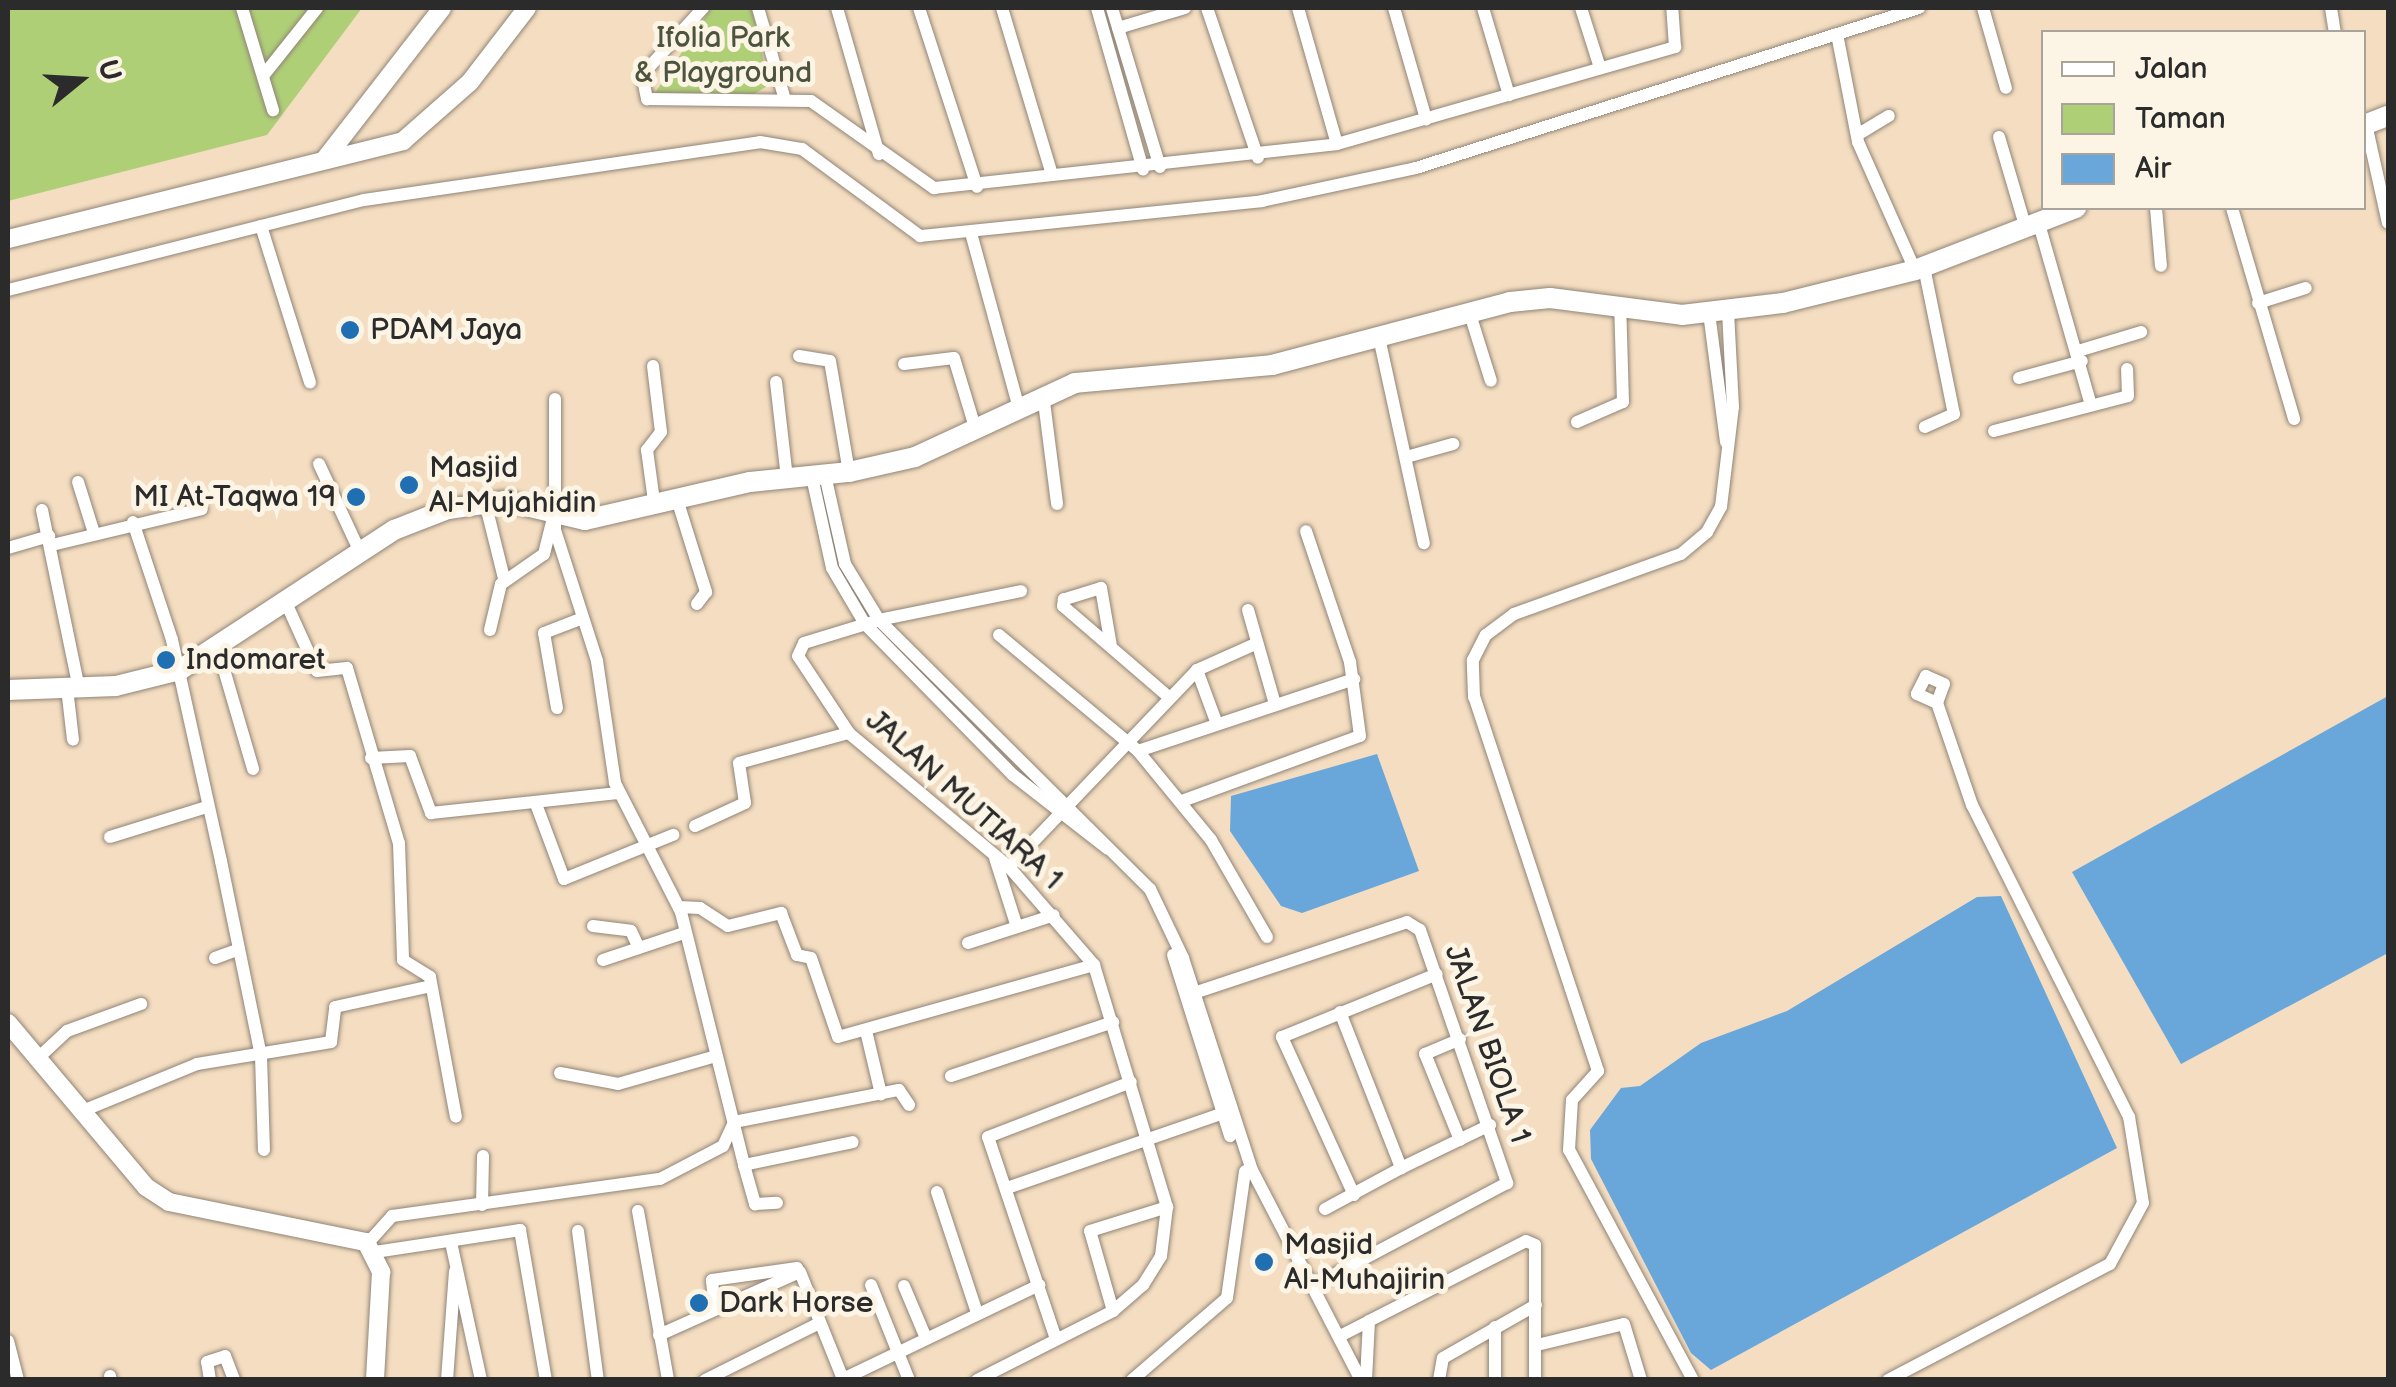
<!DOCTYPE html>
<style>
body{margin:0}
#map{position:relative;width:2396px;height:1387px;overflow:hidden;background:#f4ddc1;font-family:"Balsamiq Sans",sans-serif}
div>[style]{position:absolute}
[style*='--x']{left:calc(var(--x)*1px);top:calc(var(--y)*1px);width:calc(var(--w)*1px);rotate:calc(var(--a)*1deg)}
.green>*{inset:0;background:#afcf77}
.water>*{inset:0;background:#69a7db}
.roads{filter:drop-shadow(0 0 2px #908476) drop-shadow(0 0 2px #908476)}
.street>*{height:12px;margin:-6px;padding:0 6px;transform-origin:6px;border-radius:6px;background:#fff}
.secondary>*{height:18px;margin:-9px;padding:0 9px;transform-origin:9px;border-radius:9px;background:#fff}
.primary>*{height:20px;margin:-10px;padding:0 10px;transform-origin:10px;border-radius:10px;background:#fff}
.dots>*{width:28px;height:28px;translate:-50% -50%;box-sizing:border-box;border:5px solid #fcf5e5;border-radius:50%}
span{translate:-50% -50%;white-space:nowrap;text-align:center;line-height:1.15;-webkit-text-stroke:10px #fcf5e5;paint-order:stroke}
.park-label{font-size:30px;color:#4c543e}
.poi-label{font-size:30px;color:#2b2b2b}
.left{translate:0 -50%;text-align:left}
.right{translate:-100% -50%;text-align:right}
.street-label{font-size:30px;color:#2b2b2b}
.frame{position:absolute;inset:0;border:10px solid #2b2b2b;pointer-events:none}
.legend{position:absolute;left:2041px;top:30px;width:325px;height:180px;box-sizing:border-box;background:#fcf5e5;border:2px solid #a8a49b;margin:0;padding:12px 18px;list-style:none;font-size:30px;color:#2b2b2b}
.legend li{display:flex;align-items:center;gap:20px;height:50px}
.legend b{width:50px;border:2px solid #a8a49b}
.north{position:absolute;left:30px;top:30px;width:100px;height:100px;-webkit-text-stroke:8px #fcf5e5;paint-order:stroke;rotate:72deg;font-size:28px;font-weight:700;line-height:40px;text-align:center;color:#2b2b2b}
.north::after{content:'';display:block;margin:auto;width:35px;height:45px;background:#2b2b2b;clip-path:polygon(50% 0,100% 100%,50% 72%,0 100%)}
</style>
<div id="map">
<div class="green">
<div style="clip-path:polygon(8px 8px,362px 8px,267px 135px,8px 201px)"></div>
<div style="clip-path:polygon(711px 8px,752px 8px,769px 85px,754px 94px,655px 93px)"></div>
</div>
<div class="water">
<div style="clip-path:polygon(2388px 696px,2388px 953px,2181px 1064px,2072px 872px)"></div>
<div style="clip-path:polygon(1377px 754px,1419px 871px,1302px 913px,1281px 906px,1230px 831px,1231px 796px)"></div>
<div style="clip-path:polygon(2001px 896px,2117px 1148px,1711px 1370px,1691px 1353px,1591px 1159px,1590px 1130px,1621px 1088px,1640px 1086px,1701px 1043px,1787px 1011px,1977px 897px)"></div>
</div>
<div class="roads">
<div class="street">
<div style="--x:242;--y:8;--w:107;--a:73.1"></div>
<div style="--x:703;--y:8;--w:91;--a:132.3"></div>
<div style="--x:642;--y:75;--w:25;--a:78"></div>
<div style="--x:647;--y:99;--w:164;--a:0.7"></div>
<div style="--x:811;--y:101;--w:151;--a:35.3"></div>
<div style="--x:934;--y:188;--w:405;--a:-6.2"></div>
<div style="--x:1337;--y:144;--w:352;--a:-16"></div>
<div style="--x:1675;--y:47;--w:39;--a:-94"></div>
<div style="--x:758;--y:8;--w:96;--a:73.6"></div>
<div style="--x:837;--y:8;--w:152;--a:74"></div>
<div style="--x:919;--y:8;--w:188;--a:72"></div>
<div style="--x:1002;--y:8;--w:174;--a:73.3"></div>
<div style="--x:1097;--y:8;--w:168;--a:74.1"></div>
<div style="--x:1112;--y:8;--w:166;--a:73.2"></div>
<div style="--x:1207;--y:8;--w:158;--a:71.2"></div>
<div style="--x:1298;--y:8;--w:141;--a:74"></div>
<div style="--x:1394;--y:8;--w:116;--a:73.9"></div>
<div style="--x:1483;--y:8;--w:91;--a:73.4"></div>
<div style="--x:1581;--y:8;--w:63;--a:72.4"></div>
<div style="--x:1983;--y:8;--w:83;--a:74"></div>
<div style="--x:2331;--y:8;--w:24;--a:81"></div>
<div style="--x:1118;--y:28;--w:70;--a:-16.6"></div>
<div style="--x:1837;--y:34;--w:110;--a:79"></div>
<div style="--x:1858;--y:142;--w:140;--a:66"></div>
<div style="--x:263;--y:76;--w:87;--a:-51.5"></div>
<div style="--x:2366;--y:124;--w:101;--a:77.5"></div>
<div style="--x:1857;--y:135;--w:37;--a:-31"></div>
<div style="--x:1999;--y:137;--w:96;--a:73.6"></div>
<div style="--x:2156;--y:208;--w:58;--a:85.1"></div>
<div style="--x:2232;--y:208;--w:220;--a:73.6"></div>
<div style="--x:2039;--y:224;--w:188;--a:74"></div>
<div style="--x:261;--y:226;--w:164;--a:72.6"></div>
<div style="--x:971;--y:233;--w:178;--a:74.7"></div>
<div style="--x:1924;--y:267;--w:150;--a:78.5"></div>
<div style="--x:1954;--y:414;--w:32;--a:156"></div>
<div style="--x:8;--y:290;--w:367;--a:-14.2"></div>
<div style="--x:364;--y:200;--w:400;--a:-8.3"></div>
<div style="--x:760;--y:142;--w:43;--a:9.5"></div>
<div style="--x:802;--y:149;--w:147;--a:36.4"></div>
<div style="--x:920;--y:236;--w:344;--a:-5.8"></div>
<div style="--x:1262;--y:201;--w:157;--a:-12.1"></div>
<div style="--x:1416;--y:168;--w:528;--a:-17.65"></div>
<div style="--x:2258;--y:303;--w:50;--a:-17.4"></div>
<div style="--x:1469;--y:311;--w:73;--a:72.6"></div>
<div style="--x:1709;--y:313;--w:130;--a:82.5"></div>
<div style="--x:1380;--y:342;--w:206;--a:77.7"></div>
<div style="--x:2078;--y:351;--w:66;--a:-16.8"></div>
<div style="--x:799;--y:356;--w:31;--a:9"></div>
<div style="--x:830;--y:361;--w:113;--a:80.3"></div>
<div style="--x:904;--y:364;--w:50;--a:-6.8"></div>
<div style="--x:954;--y:358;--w:72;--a:73.1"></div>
<div style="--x:653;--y:366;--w:66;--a:83.1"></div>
<div style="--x:661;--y:432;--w:23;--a:128"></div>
<div style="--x:647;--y:450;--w:51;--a:82.2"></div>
<div style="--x:2019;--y:378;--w:65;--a:-15.1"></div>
<div style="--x:776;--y:382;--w:98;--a:83.5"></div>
<div style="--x:1043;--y:394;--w:111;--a:82.7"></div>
<div style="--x:555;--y:399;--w:131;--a:90"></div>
<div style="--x:555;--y:530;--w:138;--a:72.2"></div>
<div style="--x:597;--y:661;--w:123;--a:81.6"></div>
<div style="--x:615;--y:783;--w:145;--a:62.9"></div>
<div style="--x:681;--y:912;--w:261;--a:76"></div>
<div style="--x:744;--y:1165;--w:111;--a:-11.9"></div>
<div style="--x:1577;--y:422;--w:50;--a:-23.5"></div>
<div style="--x:1623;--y:402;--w:99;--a:-91.7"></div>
<div style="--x:1994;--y:431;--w:138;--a:-14.6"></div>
<div style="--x:2128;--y:396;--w:27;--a:-92"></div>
<div style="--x:1410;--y:456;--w:45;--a:-15.6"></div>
<div style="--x:319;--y:464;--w:99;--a:65"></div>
<div style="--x:825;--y:475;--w:91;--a:77.3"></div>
<div style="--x:845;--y:564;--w:66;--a:58.7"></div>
<div style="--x:879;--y:620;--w:382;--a:44.8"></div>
<div style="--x:1150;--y:889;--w:76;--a:64.4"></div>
<div style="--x:1183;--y:958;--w:223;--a:72"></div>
<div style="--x:1252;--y:1170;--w:237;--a:62.6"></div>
<div style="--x:812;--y:477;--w:93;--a:77.6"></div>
<div style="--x:832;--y:568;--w:65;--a:59.5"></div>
<div style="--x:865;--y:624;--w:211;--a:45.6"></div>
<div style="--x:1013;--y:775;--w:120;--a:37.9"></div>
<div style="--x:78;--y:482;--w:53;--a:72.6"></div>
<div style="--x:676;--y:496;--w:101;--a:72.6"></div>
<div style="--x:706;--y:592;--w:15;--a:127"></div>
<div style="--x:485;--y:502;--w:78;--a:76"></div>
<div style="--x:42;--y:510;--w:183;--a:78.3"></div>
<div style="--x:133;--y:522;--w:124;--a:71.7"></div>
<div style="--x:172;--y:640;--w:226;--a:77.5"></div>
<div style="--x:221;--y:861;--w:199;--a:78.4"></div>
<div style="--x:261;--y:1056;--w:94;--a:88.2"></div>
<div style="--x:52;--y:545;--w:154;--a:-13.5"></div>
<div style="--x:8;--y:548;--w:43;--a:-16.3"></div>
<div style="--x:287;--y:605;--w:72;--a:65.6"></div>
<div style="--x:317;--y:671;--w:30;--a:-6"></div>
<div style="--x:347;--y:668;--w:183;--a:73.5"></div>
<div style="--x:399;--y:843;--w:117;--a:88"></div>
<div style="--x:403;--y:960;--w:32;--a:32"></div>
<div style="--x:430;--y:977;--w:142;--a:79.5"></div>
<div style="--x:1248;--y:610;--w:98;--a:74"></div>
<div style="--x:490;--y:630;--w:47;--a:-76.6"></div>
<div style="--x:501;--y:584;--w:52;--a:-34.9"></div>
<div style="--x:544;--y:554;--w:32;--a:-76"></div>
<div style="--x:999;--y:635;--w:181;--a:39.8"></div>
<div style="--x:1138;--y:751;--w:115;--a:50.6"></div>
<div style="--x:1211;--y:840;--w:112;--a:60"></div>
<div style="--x:1111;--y:646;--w:59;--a:-99.8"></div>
<div style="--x:1101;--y:588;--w:39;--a:163"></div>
<div style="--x:1064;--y:599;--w:7;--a:98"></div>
<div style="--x:1063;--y:606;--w:141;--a:40.7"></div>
<div style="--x:218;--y:649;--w:125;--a:73.7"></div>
<div style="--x:1197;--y:670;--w:58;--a:69.7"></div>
<div style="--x:67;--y:688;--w:52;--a:83.4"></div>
<div style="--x:557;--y:708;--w:76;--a:-99.8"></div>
<div style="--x:544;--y:633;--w:40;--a:-21"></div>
<div style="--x:1138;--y:751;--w:228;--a:-18.4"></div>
<div style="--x:371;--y:758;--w:39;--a:-3"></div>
<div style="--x:410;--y:756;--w:61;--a:69.8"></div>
<div style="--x:431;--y:813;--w:188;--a:-6.1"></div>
<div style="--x:1182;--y:801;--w:189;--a:-20.1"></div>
<div style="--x:1360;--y:736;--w:75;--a:-97.7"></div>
<div style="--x:1350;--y:662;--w:138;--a:-108.6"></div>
<div style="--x:536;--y:804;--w:80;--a:69.5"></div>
<div style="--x:564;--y:879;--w:118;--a:-22"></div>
<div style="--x:695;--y:826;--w:55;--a:-24.7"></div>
<div style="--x:745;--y:803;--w:40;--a:-98.5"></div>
<div style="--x:739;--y:763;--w:114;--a:-15.3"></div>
<div style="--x:110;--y:837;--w:102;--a:-17.2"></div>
<div style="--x:995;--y:858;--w:72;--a:72.3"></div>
<div style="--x:1009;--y:867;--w:272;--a:-46.3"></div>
<div style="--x:1197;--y:670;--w:64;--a:-24.1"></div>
<div style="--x:679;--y:907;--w:21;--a:3"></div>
<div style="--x:700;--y:908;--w:33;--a:33"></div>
<div style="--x:728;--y:926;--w:55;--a:-13.8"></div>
<div style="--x:781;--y:913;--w:45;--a:69.1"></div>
<div style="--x:797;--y:955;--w:14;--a:12"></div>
<div style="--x:811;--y:958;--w:83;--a:71.1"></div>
<div style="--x:838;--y:1037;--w:266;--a:-15.7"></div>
<div style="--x:593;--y:926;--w:38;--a:7"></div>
<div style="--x:631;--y:931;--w:17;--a:65"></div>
<div style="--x:968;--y:943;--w:90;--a:-18"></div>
<div style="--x:1173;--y:955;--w:190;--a:72.5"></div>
<div style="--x:215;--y:958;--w:23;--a:-20"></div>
<div style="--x:603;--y:960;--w:85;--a:-18.4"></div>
<div style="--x:1191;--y:994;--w:228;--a:-18.4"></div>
<div style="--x:1407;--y:922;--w:15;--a:32"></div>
<div style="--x:1420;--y:930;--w:268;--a:71"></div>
<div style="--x:1507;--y:1183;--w:218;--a:152.1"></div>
<div style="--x:1340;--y:1012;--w:168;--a:68.6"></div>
<div style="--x:1401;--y:1168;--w:99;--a:-25.8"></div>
<div style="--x:867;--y:1035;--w:61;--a:76.7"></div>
<div style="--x:37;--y:1059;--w:41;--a:-43"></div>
<div style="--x:67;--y:1031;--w:79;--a:-20"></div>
<div style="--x:560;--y:1073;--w:59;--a:10.7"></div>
<div style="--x:618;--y:1084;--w:102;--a:-15.9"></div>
<div style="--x:951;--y:1076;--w:171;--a:-18.4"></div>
<div style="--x:80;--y:1112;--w:126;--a:-22.3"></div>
<div style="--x:197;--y:1064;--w:136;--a:-9.3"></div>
<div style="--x:331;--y:1042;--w:35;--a:-83"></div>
<div style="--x:335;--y:1007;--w:98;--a:-12.3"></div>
<div style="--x:1460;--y:1140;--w:93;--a:-112.1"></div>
<div style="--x:1425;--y:1054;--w:38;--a:-23"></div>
<div style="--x:744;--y:1165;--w:41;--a:74.2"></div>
<div style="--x:755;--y:1204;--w:22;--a:-3"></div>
<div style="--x:1007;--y:1188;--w:226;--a:-19.1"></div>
<div style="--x:937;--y:1192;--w:124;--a:71.7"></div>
<div style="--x:1354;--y:1195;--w:174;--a:-114.5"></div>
<div style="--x:1282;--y:1037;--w:167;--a:-22.1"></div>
<div style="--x:482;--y:1205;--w:49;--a:-88.8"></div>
<div style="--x:1325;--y:1209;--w:86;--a:-28.3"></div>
<div style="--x:638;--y:1211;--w:172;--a:79.9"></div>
<div style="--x:578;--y:1231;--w:150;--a:82.4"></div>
<div style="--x:367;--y:1244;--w:38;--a:-48"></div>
<div style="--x:392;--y:1216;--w:271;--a:-7.9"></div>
<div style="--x:660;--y:1179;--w:71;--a:-27.6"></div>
<div style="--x:723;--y:1146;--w:26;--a:-65"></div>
<div style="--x:734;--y:1122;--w:168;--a:-11"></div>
<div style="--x:899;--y:1090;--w:18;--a:56"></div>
<div style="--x:452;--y:1247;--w:136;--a:77.7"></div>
<div style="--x:375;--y:1252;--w:147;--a:-8.6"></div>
<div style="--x:520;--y:1230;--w:152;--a:80.2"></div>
<div style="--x:800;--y:1272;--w:115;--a:68.1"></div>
<div style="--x:871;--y:1285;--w:102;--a:68.2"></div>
<div style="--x:904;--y:1286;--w:56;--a:67.1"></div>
<div style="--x:715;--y:1306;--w:26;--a:-97"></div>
<div style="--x:712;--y:1280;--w:86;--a:-8"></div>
<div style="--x:1113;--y:1311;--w:83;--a:-106"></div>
<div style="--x:1090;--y:1231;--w:81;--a:-17.3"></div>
<div style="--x:659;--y:1335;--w:154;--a:-24.1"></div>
<div style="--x:1340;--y:1336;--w:33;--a:-27"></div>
<div style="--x:1056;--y:1339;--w:213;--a:-108.6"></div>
<div style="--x:988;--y:1137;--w:153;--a:-21"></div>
<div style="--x:8;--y:1341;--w:40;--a:75.6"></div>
<div style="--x:1537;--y:1345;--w:89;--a:-13.6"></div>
<div style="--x:1624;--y:1324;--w:59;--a:73.1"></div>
<div style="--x:110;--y:1376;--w:4;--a:76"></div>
<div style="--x:210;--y:1380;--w:18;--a:-99"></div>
<div style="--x:207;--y:1362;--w:19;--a:-18"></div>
<div style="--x:225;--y:1356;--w:26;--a:69"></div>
<div style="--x:447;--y:1380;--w:109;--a:-85.8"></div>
<div style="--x:705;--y:1380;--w:126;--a:-26.4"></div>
<div style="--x:841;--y:1380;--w:220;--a:-25.6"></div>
<div style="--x:977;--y:1380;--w:153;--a:-26.9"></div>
<div style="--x:1113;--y:1311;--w:40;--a:-41"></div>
<div style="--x:1143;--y:1285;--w:34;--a:-58"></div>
<div style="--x:1161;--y:1256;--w:49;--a:-83"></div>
<div style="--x:1167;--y:1207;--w:253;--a:-106.8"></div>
<div style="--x:1094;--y:965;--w:130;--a:-130.9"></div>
<div style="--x:1009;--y:867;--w:209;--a:-140.1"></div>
<div style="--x:849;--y:733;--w:92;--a:-123.5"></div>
<div style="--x:798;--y:656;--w:14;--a:-65"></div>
<div style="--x:804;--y:643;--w:78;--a:-17"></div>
<div style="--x:879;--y:620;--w:145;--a:-11.5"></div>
<div style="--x:1132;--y:1380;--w:125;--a:-40.8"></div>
<div style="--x:1227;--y:1298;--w:128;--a:-81.9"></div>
<div style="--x:1366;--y:1380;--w:59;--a:-87.1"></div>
<div style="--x:1369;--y:1321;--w:176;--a:-27"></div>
<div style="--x:1526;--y:1241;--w:10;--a:24"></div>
<div style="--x:1535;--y:1245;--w:135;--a:90"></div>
<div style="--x:1439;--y:1380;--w:22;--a:-80"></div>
<div style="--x:1443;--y:1358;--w:107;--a:-29.7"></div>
<div style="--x:1495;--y:1380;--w:53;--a:-90"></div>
<div style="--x:1693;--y:1380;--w:261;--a:-118.3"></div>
<div style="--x:1569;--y:1150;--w:50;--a:-86.6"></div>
<div style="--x:1572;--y:1100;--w:39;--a:-48"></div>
<div style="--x:1598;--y:1071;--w:394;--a:-108.3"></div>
<div style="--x:1474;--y:697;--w:37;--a:-92"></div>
<div style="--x:1473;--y:660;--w:28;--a:-63"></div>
<div style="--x:1486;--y:635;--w:35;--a:-37"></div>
<div style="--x:1514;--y:614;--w:177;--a:-19.8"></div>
<div style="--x:1681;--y:554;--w:34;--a:-40"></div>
<div style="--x:1707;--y:532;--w:29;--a:-61"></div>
<div style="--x:1721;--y:507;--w:101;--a:-83.2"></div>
<div style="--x:1733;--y:407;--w:96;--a:-93"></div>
<div style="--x:1888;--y:1380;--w:250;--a:-27.6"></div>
<div style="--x:2110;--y:1264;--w:69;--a:-61.6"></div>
<div style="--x:2143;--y:1203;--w:87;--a:-99.2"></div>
<div style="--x:2129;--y:1117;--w:349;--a:-116.7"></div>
<div style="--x:1972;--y:805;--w:108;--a:-108.9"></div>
<div style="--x:1937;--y:703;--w:20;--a:-70"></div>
<div style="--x:1944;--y:684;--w:20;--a:-156"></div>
<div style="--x:1926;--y:676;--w:20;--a:117"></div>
<div style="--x:1917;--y:694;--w:22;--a:24"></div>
</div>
<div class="secondary">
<div style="--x:325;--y:159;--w:191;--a:-52.2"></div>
<div style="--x:8;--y:239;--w:407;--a:-13.9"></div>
<div style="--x:403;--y:141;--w:89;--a:-41.4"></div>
<div style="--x:470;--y:82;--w:93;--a:-52.4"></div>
<div style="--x:8;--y:1023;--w:214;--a:49.9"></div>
<div style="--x:146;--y:1187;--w:27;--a:33"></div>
<div style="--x:169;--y:1202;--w:201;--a:11.5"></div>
<div style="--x:366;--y:1242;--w:34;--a:63"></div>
<div style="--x:381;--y:1272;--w:108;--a:93.2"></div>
</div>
<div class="primary">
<div style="--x:2364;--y:125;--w:26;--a:-21"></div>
<div style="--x:8;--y:690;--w:108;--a:-2.1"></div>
<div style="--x:116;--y:686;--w:66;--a:-14"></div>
<div style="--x:180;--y:670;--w:256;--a:-33.2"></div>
<div style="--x:394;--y:530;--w:58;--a:-21.3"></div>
<div style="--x:448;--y:509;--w:58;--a:-8"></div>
<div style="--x:505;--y:501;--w:82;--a:13.4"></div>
<div style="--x:585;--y:520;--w:169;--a:-13"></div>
<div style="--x:750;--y:482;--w:100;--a:-5.8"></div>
<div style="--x:849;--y:472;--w:68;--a:-12.8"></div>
<div style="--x:915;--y:457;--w:176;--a:-24.8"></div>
<div style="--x:1075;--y:383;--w:198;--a:-5.2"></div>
<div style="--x:1272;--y:365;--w:246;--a:-14.8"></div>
<div style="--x:1510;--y:302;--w:40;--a:-5.7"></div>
<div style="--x:1550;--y:298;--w:133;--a:7.3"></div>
<div style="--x:1682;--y:315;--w:102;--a:-6.8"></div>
<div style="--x:1783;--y:303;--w:136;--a:-14"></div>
<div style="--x:1915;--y:270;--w:173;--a:-21.1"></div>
</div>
</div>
<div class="dots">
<div style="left:350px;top:330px;background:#1f6fb2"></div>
<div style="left:409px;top:485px;background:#1f6fb2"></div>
<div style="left:356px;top:497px;background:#1f6fb2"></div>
<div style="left:166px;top:660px;background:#1f6fb2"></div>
<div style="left:1264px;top:1262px;background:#1f6fb2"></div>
<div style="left:699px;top:1303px;background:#1f6fb2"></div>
</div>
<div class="park-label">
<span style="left:723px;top:55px">Ifolia Park<br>&amp; Playground</span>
</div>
<div class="poi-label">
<span class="left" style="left:370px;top:330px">PDAM Jaya</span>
<span class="left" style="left:429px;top:485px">Masjid<br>Al-Mujahidin</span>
<span class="right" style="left:336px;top:497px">MI At-Taqwa 19</span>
<span class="left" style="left:186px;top:660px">Indomaret</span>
<span class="left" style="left:1284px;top:1262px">Masjid<br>Al-Muhajirin</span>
<span class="left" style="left:719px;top:1303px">Dark Horse</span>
</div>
<div class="street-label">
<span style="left:964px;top:800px;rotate:42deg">JALAN MUTIARA 1</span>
<span style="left:1487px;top:1044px;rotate:71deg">JALAN BIOLA 1</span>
</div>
<div class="frame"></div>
<ul class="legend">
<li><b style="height:12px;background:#fff"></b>Jalan</li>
<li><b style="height:28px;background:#afcf77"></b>Taman</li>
<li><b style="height:28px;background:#69a7db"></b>Air</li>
</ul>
<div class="north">U</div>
</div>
